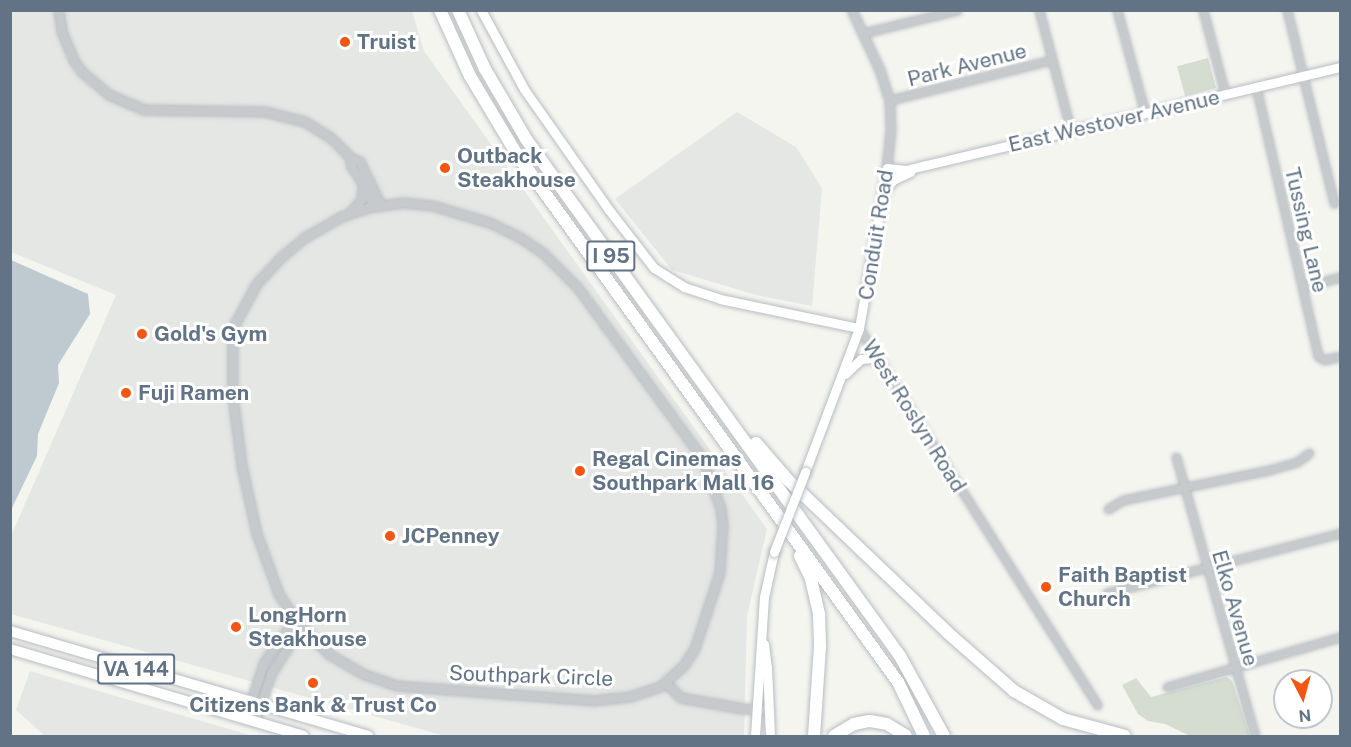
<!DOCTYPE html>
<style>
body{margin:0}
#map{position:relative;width:1351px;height:747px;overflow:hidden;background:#f5f5f0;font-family:"Public Sans",sans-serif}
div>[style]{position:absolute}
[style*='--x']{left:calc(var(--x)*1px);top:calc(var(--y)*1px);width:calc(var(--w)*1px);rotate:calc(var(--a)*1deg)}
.built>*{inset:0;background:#e5e7e4}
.green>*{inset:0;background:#d5ddd1;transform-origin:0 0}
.water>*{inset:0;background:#bfcad0}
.roads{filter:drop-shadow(0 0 2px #b8bdc2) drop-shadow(0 0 2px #b8bdc2)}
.minor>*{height:7px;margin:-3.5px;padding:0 3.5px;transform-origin:3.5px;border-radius:3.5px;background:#c7cacd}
.tertiary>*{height:8px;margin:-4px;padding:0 4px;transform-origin:4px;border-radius:4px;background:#c7cacd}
.secondary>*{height:9px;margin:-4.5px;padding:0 4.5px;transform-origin:4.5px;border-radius:4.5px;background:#fff}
.primary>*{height:10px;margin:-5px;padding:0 5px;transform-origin:5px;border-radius:5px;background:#fff}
.motorway>*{height:12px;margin:-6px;padding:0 6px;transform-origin:6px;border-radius:6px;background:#fff}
.bridges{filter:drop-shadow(0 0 2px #b8bdc2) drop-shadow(0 0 2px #b8bdc2)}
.secondary-bridge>*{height:9px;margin:-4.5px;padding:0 4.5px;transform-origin:4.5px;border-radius:4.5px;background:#fff}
.dots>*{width:16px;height:16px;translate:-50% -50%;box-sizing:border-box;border:3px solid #fff;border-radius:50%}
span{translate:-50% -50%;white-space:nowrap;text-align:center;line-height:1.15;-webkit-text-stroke:6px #fff;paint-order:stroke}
.shield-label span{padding:2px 4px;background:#fff;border:2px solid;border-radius:4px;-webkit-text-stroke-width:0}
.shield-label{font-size:20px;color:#617385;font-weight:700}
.poi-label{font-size:21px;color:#617385;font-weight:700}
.left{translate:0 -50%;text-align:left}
.street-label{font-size:21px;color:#617385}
.frame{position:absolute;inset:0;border:12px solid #617385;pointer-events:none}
.north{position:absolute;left:1273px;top:669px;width:60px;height:60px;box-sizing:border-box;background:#fff;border:2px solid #c0c7ce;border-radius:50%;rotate:174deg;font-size:16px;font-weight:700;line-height:24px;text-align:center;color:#617385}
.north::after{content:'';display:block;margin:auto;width:21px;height:27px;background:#f35513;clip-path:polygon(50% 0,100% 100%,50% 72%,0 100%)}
</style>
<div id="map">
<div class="built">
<div style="clip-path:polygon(10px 11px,412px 11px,424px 51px,767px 529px,747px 616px,744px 736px,445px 736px,11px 614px,11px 536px,116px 295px,11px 252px)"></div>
<div style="clip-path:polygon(737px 112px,796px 147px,822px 188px,812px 306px,756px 295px,672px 270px,615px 199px)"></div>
<div style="clip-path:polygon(30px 671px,253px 736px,45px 736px,16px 710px)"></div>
</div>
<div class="green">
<div style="left:1208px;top:58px;width:31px;height:32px;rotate:75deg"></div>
<div style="clip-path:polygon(1227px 677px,1232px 681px,1250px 736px,1190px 736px,1165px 724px,1148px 721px,1138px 714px,1122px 685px,1136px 678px,1151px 697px)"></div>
</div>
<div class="water">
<div style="clip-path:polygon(11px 260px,88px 294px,90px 314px,58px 365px,59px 383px,38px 434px,37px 456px,11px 510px)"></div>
</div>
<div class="roads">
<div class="minor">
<div style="--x:1039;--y:10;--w:125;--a:75.2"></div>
<div style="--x:1117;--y:10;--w:107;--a:74.8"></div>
<div style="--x:1203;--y:10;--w:87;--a:75.3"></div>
<div style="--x:1287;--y:10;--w:199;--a:76.3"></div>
<div style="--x:863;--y:33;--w:97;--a:-13.7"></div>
<div style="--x:1256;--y:87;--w:276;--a:77"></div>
<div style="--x:1318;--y:356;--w:7;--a:34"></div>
<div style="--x:1324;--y:360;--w:16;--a:-14"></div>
<div style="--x:890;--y:100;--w:167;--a:-13.9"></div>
<div style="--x:1303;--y:287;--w:38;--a:-15"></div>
<div style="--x:859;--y:328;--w:446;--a:57.7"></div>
<div style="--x:1176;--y:457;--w:290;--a:74.2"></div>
<div style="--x:1108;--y:509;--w:17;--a:-31"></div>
<div style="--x:1123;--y:500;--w:149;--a:-11.6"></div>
<div style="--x:1269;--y:470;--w:29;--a:-16"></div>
<div style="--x:1297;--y:462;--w:15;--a:-37"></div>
<div style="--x:1107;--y:593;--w:241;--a:-14.4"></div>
<div style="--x:1167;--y:687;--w:180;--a:-16.1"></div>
</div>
<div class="tertiary">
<div style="--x:59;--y:10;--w:22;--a:82"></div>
<div style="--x:62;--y:32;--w:33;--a:67"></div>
<div style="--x:75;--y:62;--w:12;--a:55"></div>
<div style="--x:82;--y:72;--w:35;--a:40"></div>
<div style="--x:109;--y:95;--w:39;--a:23"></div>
<div style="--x:145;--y:110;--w:120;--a:1"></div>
<div style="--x:265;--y:112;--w:41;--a:14"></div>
<div style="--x:305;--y:122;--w:32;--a:32"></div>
<div style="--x:332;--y:139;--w:27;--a:45"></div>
<div style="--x:351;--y:158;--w:10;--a:24"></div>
<div style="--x:360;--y:162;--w:48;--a:64"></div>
<div style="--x:852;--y:10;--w:66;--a:65"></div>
<div style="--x:880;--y:70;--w:32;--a:72"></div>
<div style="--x:890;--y:100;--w:31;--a:88"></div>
<div style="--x:891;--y:131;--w:37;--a:96"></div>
<div style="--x:351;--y:158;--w:7;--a:90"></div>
<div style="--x:351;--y:165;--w:20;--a:57"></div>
<div style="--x:362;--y:182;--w:26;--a:65"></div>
<div style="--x:403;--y:203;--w:30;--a:6"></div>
<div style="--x:433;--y:206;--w:59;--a:16.6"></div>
<div style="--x:490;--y:223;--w:32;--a:26"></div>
<div style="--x:519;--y:237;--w:30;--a:34"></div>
<div style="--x:544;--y:254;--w:48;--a:45"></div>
<div style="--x:578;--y:288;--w:212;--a:53.8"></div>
<div style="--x:703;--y:459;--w:53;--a:70.2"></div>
<div style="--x:721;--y:509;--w:16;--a:83"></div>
<div style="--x:723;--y:525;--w:48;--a:93.6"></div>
<div style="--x:720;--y:573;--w:80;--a:108.2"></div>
<div style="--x:695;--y:649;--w:20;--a:123"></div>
<div style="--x:684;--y:666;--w:31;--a:138"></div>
<div style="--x:661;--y:687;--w:32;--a:162"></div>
<div style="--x:631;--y:697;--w:36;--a:174"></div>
<div style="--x:595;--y:701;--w:199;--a:-175.7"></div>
<div style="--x:397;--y:686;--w:36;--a:-161"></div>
<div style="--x:363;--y:674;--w:38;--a:-150"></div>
<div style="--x:330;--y:655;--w:40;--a:-136"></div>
<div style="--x:301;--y:627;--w:40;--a:-124"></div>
<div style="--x:279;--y:594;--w:64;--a:-110.1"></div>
<div style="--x:257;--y:534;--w:70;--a:-102.4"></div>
<div style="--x:242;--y:466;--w:71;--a:-97.3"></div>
<div style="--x:233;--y:396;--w:60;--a:-90"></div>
<div style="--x:233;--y:336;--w:13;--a:-77"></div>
<div style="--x:236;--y:323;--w:44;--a:-61.7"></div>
<div style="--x:257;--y:284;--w:34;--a:-47"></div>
<div style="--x:280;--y:259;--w:33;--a:-40"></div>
<div style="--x:305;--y:238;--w:43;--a:-29.6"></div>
<div style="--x:342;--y:217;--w:28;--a:-19"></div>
<div style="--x:368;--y:208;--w:35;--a:-8"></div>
<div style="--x:351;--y:212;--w:16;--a:-47"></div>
<div style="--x:362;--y:200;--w:12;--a:-85"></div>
<div style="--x:666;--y:683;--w:21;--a:45"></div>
<div style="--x:681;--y:698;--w:63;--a:10.1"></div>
<div style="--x:743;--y:709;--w:26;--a:2"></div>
<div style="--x:245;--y:720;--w:61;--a:-71"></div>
<div style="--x:265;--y:662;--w:52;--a:-54.5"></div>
<div style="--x:255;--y:723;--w:51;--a:-71.6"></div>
<div style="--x:271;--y:675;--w:57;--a:-58"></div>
</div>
<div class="secondary">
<div style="--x:481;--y:10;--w:90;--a:61.4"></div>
<div style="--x:524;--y:89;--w:148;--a:54.9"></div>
<div style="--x:609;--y:210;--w:73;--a:52.2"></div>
<div style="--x:654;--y:268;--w:36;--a:32"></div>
<div style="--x:684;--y:287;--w:38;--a:18"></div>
<div style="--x:720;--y:299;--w:142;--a:11.8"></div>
<div style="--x:885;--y:190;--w:13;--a:-51"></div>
<div style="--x:893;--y:180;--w:19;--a:-25"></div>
<div style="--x:845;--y:374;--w:22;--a:-43"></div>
<div style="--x:861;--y:359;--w:11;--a:-5"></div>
<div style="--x:872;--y:358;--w:9;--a:27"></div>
<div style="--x:805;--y:472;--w:154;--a:-69.4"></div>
<div style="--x:859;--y:328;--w:162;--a:-80.1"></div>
<div style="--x:887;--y:168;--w:19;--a:6"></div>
<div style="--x:906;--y:170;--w:21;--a:-14"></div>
<div style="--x:926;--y:165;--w:425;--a:-13.3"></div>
<div style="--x:764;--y:644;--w:23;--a:83"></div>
<div style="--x:767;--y:667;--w:69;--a:87.5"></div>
<div style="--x:755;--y:736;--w:139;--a:-86.3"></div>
<div style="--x:764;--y:597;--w:46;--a:-77.5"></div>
</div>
<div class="primary">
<div style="--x:10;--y:631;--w:373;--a:16.3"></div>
<div style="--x:10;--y:649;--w:306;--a:16.5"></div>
</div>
<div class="motorway">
<div style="--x:440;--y:10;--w:72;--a:65.6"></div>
<div style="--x:470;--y:76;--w:90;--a:59.1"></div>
<div style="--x:516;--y:153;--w:653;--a:54.17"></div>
<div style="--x:898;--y:682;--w:60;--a:64.3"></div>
<div style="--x:458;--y:10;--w:65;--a:65.4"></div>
<div style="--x:485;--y:69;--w:81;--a:59.6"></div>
<div style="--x:526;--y:139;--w:638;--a:54.12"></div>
<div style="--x:900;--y:656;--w:91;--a:61.2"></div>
<div style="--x:756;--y:443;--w:49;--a:49.1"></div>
<div style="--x:788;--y:480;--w:221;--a:43.7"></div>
<div style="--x:948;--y:633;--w:88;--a:41.3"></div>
<div style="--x:1014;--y:691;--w:56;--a:29.7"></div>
<div style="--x:1063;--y:719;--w:64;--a:15.3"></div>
<div style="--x:800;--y:556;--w:25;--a:64"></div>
<div style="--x:811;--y:579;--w:37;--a:77"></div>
<div style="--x:819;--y:615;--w:31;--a:88"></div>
<div style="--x:820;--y:646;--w:90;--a:93.8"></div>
<div style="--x:834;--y:736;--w:23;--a:-31"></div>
<div style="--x:854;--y:724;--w:16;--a:-11"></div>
<div style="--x:870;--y:721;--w:17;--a:10"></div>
<div style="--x:887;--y:724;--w:22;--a:32"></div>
</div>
</div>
<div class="bridges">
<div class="secondary-bridge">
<div style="--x:774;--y:552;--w:86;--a:-68.8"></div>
</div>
</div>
<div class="dots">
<div style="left:345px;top:42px;background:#f35513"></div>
<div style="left:445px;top:168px;background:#f35513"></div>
<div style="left:142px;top:334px;background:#f35513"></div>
<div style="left:126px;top:393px;background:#f35513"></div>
<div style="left:580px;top:471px;background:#f35513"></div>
<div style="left:390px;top:536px;background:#f35513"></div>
<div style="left:1046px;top:587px;background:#f35513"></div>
<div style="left:236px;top:627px;background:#f35513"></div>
<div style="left:313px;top:683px;background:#f35513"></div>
</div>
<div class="shield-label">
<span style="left:611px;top:256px">I 95</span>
<span style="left:136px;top:669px">VA 144</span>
</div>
<div class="poi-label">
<span class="left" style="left:357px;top:42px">Truist</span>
<span class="left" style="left:457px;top:168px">Outback<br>Steakhouse</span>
<span class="left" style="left:154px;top:334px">Gold's Gym</span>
<span class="left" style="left:138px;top:393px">Fuji Ramen</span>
<span class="left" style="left:592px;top:471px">Regal Cinemas<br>Southpark Mall 16</span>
<span class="left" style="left:402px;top:536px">JCPenney</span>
<span class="left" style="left:1058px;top:587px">Faith Baptist<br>Church</span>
<span class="left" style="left:248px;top:627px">LongHorn<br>Steakhouse</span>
<span style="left:313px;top:705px">Citizens Bank &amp; Trust Co</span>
</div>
<div class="street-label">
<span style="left:967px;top:65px;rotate:-14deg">Park Avenue</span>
<span style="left:1114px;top:121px;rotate:-13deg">East Westover Avenue</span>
<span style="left:1306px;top:230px;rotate:77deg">Tussing Lane</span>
<span style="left:876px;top:235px;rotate:-81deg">Conduit Road</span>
<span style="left:914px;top:416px;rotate:58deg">West Roslyn Road</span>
<span style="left:1235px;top:608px;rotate:74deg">Elko Avenue</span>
<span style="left:531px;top:676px;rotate:2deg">Southpark Circle</span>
</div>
<div class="frame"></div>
<div class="north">N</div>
</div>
